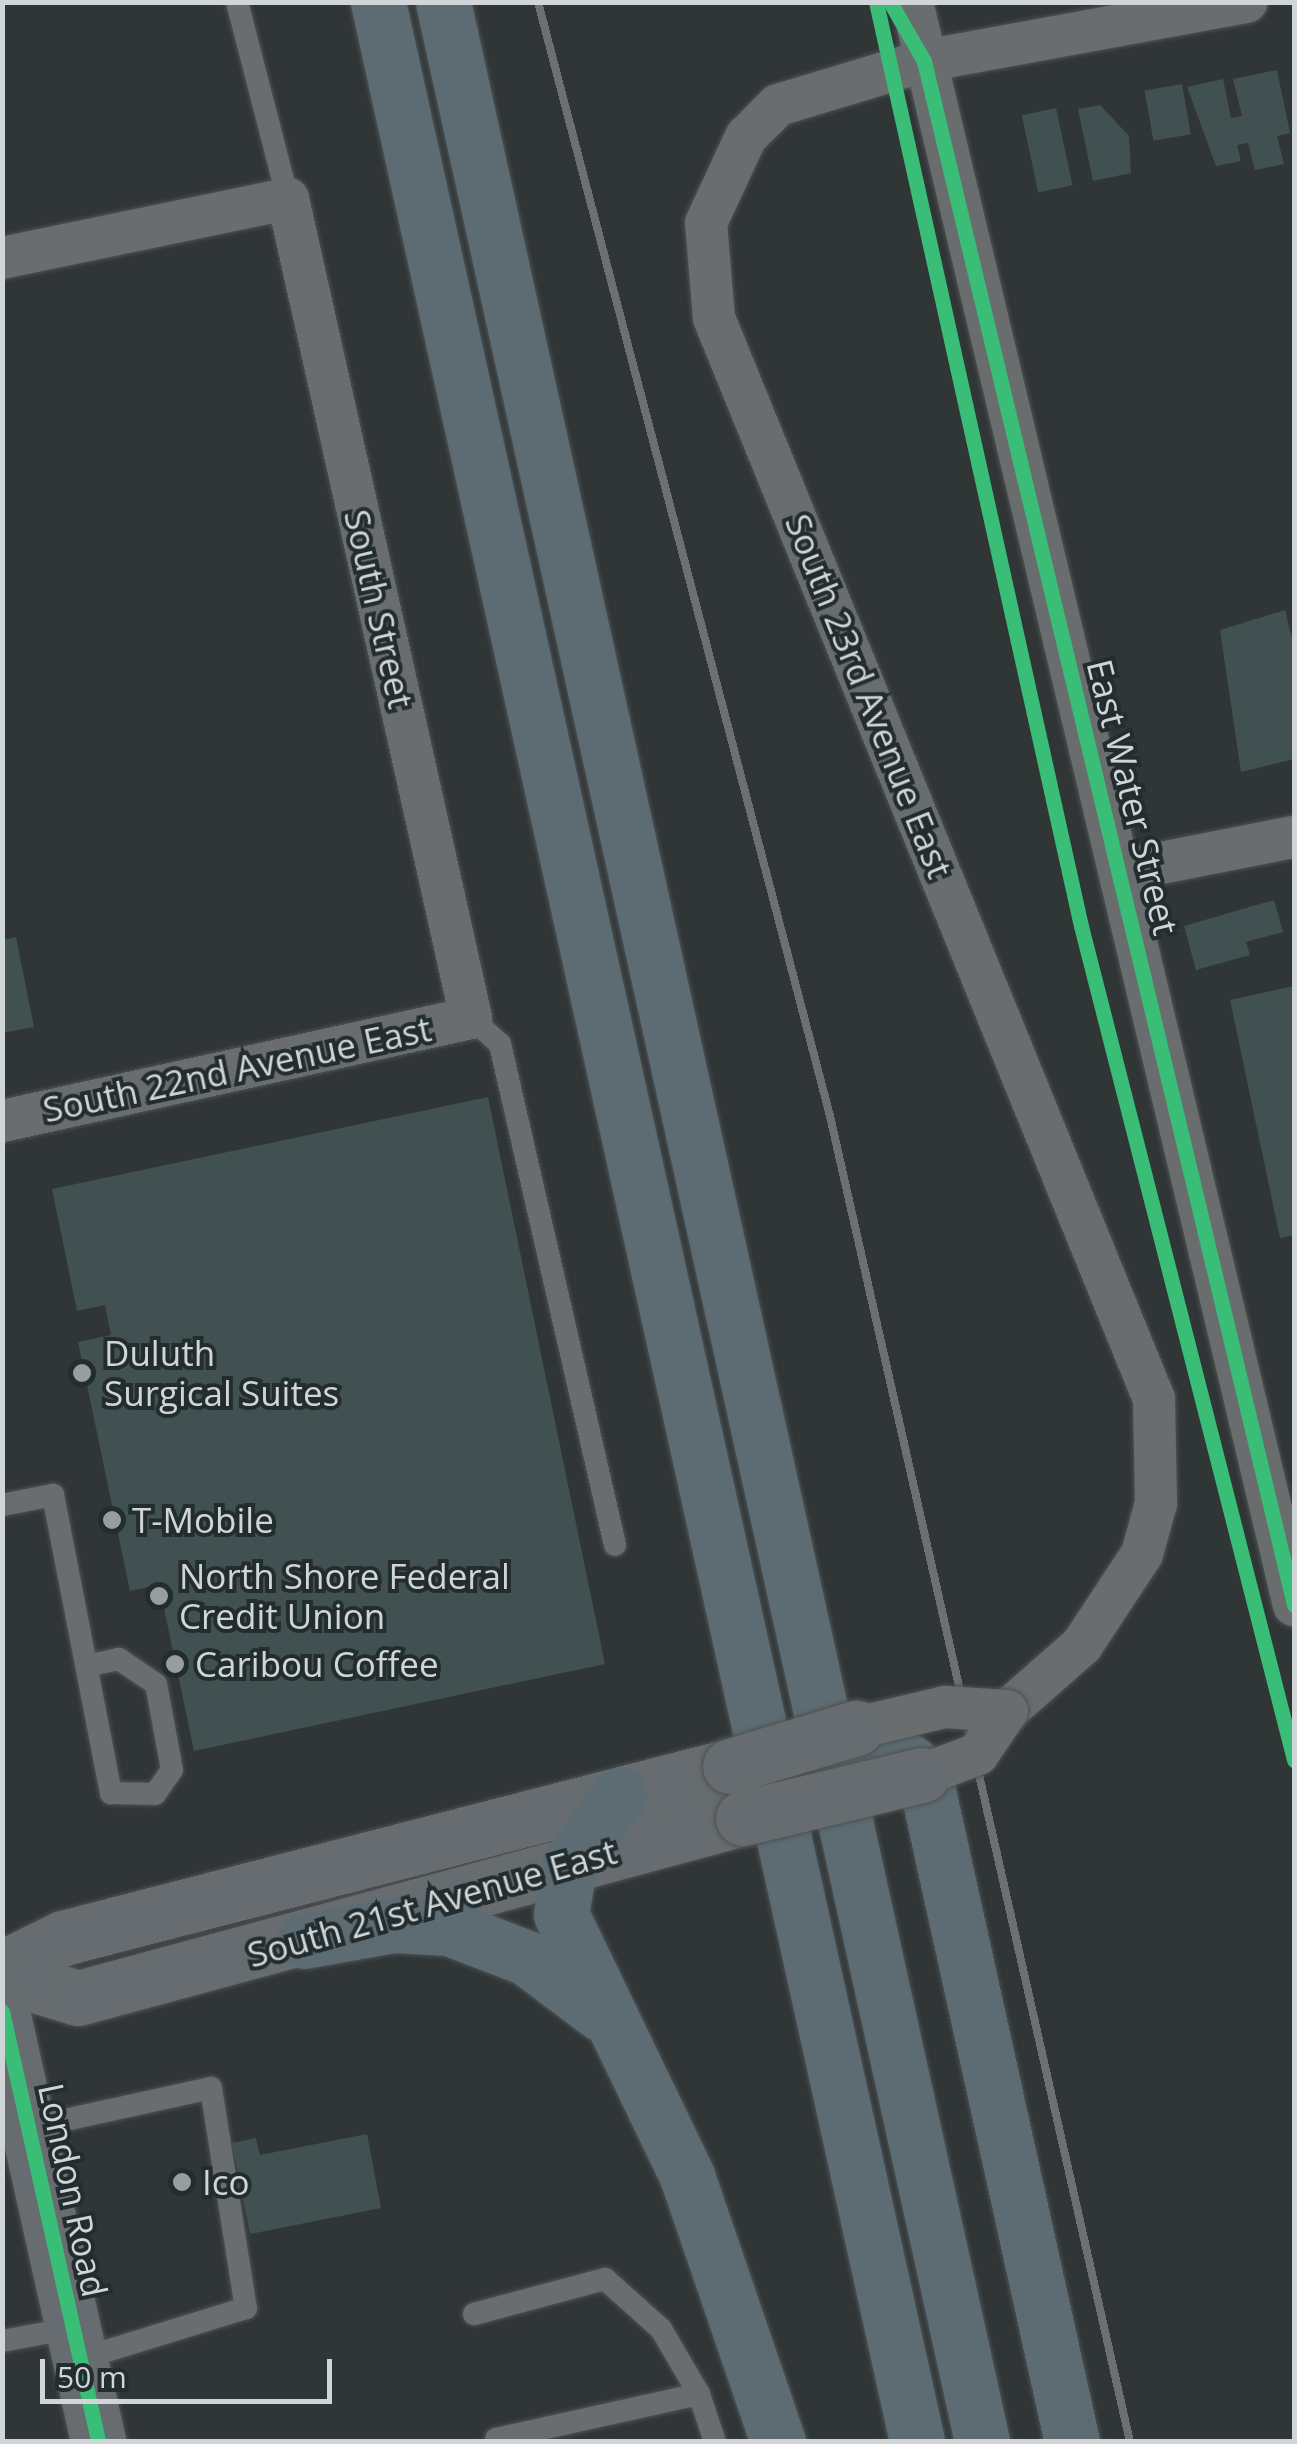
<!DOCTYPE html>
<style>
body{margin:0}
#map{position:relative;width:1297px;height:2444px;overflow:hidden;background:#303536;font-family:"Open Sans",sans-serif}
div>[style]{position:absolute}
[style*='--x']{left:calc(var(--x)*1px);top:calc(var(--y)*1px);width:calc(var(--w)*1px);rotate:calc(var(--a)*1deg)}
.building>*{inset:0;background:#415151;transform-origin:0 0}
.roads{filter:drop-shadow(0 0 2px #4d5152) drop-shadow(0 0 2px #4d5152)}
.service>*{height:22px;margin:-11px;padding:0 11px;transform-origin:11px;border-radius:11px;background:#696d6e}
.minor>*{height:42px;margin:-21px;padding:0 21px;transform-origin:21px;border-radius:21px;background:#696d6e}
.secondary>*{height:55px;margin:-27.5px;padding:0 27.5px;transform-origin:27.5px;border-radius:27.5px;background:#666c6f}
.motorway>*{height:55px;margin:-27.5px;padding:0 27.5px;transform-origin:27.5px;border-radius:27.5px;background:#5d6c72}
.rail>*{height:8px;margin:-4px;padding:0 4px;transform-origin:4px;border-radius:4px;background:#6c7072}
.bridges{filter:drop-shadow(0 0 2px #4d5152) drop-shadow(0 0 2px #4d5152)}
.minor-bridge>*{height:42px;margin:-21px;padding:0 21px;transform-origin:21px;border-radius:21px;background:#696d6e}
.secondary-bridge>*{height:55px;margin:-27.5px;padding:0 27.5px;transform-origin:27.5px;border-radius:27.5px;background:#666c6f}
.cycleway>*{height:15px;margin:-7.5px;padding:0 7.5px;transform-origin:7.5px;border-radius:7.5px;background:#3abd76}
.dots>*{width:28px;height:28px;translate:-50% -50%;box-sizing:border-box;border:5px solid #232d2f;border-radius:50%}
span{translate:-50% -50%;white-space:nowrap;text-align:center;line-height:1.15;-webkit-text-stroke:8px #232d2f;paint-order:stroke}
.street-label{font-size:35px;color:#d0d6d8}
.poi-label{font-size:35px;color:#d0d6d8}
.left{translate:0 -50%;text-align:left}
.frame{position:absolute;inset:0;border:5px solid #d0d6d8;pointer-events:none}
.scale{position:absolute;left:40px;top:2359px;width:292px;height:45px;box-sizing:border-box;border:5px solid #d0d6d8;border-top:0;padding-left:12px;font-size:30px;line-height:35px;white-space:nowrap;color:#d0d6d8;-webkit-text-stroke:8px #232d2f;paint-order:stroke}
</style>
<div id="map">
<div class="building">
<div style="clip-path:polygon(1277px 70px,1290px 133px,1277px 136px,1284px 164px,1255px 170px,1248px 143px,1237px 145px,1241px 161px,1216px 166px,1187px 87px,1223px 79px,1231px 118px,1242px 116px,1233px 79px)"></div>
<div style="left:1182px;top:84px;width:51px;height:38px;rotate:80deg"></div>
<div style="clip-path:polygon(1100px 105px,1129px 136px,1131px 173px,1093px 181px,1078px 109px)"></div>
<div style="left:1056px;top:108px;width:79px;height:35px;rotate:78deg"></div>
<div style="clip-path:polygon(1285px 610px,1294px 646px,1294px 759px,1241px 772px,1220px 630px)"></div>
<div style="clip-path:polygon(1274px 900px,1283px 932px,1246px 942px,1250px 955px,1196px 970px,1184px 926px)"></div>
<div style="clip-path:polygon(16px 937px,34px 1027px,2px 1033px,2px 940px)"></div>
<div style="clip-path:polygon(1294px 986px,1294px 1235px,1280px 1238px,1230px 1000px)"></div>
<div style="clip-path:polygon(488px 1097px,605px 1664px,194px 1751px,159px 1585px,130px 1591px,78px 1342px,111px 1335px,105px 1305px,77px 1311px,52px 1189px)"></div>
<div style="clip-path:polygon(367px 2134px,381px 2208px,250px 2234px,232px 2143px,256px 2138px,260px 2155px)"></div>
</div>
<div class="roads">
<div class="service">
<div style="--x:237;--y:2;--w:203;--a:75.5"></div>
<div style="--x:471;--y:1018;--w:39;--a:42"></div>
<div style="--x:500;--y:1044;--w:514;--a:77.07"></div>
<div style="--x:2;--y:1505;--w:52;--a:-11.1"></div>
<div style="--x:53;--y:1495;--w:304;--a:79"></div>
<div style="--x:111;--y:1793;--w:44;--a:1.3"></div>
<div style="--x:155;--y:1794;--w:29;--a:-55"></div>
<div style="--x:172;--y:1770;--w:87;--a:-100.5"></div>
<div style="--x:156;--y:1684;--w:45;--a:-146"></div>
<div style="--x:119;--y:1659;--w:33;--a:168"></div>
<div style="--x:29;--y:2128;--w:186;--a:-12.4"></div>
<div style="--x:211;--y:2088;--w:223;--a:81"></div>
<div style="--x:246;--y:2308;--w:174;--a:162.9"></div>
<div style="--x:474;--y:2314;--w:136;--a:-15"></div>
<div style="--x:605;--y:2279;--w:75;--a:41.8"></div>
<div style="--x:661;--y:2329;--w:75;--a:59.7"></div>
<div style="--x:2;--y:2341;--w:72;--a:-10.4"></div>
<div style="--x:496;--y:2439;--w:208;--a:-12.5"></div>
<div style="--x:699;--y:2394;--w:51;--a:71.6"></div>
</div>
<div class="minor">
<div style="--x:912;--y:2;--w:1648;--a:76.6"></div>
<div style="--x:2;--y:258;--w:292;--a:-11.7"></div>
<div style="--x:288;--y:199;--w:839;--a:77.4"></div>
<div style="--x:471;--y:1018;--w:480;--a:167.6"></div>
<div style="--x:1120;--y:871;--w:177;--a:-11.1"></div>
<div style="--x:1007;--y:1711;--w:100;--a:-41.3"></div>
<div style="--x:1082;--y:1645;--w:109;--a:-56.6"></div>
<div style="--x:1142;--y:1554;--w:53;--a:-74.6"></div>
<div style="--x:1156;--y:1503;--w:104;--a:-91.1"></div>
<div style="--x:1154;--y:1399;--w:1167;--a:-112.15"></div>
<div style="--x:714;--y:318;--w:95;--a:-94.8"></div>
<div style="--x:706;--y:223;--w:95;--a:-65.1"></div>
<div style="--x:746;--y:137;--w:45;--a:-45"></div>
<div style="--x:778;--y:105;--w:152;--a:-16.8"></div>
<div style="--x:924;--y:61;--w:328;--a:-10.4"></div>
</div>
<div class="secondary">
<div style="--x:2;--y:1968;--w:68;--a:-26.2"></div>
<div style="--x:63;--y:1938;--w:689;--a:-14.46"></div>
<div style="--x:2;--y:1975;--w:79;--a:16.8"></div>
<div style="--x:78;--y:1998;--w:689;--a:-15.15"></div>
<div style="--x:2;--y:2011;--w:442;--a:77.4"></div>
</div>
<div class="motorway">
<div style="--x:378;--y:2;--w:2499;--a:77.54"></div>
<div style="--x:443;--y:2;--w:2499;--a:77.54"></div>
<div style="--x:856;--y:1728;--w:65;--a:32.5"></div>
<div style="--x:911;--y:1763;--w:38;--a:61"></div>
<div style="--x:929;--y:1796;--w:662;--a:77.52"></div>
<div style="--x:619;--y:1795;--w:84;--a:125.8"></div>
<div style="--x:570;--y:1863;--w:52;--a:100"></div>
<div style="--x:561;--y:1914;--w:291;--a:64.3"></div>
<div style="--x:687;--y:2176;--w:281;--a:71.1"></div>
<div style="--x:304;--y:1941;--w:90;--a:-10.2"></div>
<div style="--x:393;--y:1925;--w:56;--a:3.1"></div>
<div style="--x:449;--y:1928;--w:84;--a:21"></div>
<div style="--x:527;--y:1958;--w:91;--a:37"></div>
</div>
</div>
<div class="rail">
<div style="--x:538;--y:2;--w:1152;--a:75.31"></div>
<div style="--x:830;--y:1116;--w:1360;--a:77.25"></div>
</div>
<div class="bridges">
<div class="minor-bridge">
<div style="--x:856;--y:1728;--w:91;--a:-13.3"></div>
<div style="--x:945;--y:1707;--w:62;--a:3.7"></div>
<div style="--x:1007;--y:1711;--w:52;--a:124"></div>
<div style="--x:978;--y:1754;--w:60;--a:159.4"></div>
</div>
<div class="secondary-bridge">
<div style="--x:730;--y:1766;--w:132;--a:-16.8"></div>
<div style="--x:743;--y:1818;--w:184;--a:-13.5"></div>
</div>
</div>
<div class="cycleway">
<div style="--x:876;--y:2;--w:946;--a:77.49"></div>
<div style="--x:1081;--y:926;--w:861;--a:75.67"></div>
<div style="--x:890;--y:2;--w:68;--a:60"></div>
<div style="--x:924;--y:61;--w:1588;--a:76.52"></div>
<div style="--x:2;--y:2011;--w:442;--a:77.4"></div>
</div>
<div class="dots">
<div style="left:82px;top:1373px;background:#989e9f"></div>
<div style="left:112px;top:1520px;background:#989e9f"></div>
<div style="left:159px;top:1596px;background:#989e9f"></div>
<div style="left:175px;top:1664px;background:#989e9f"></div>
<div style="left:182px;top:2182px;background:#989e9f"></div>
</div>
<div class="street-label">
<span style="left:379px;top:609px;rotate:77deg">South Street</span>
<span style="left:869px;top:696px;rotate:68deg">South 23rd Avenue East</span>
<span style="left:1133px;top:797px;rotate:76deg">East Water Street</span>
<span style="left:237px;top:1069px;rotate:-12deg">South 22nd Avenue East</span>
<span style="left:432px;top:1903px;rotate:-16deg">South 21st Avenue East</span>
<span style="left:73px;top:2190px;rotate:78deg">London Road</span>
</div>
<div class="poi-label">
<span class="left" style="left:104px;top:1373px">Duluth<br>Surgical Suites</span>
<span class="left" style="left:132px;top:1520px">T-Mobile</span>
<span class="left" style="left:179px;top:1596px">North Shore Federal<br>Credit Union</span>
<span class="left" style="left:195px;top:1664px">Caribou Coffee</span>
<span class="left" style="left:202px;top:2182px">Ico</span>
</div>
<div class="frame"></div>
<div class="scale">50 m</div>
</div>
